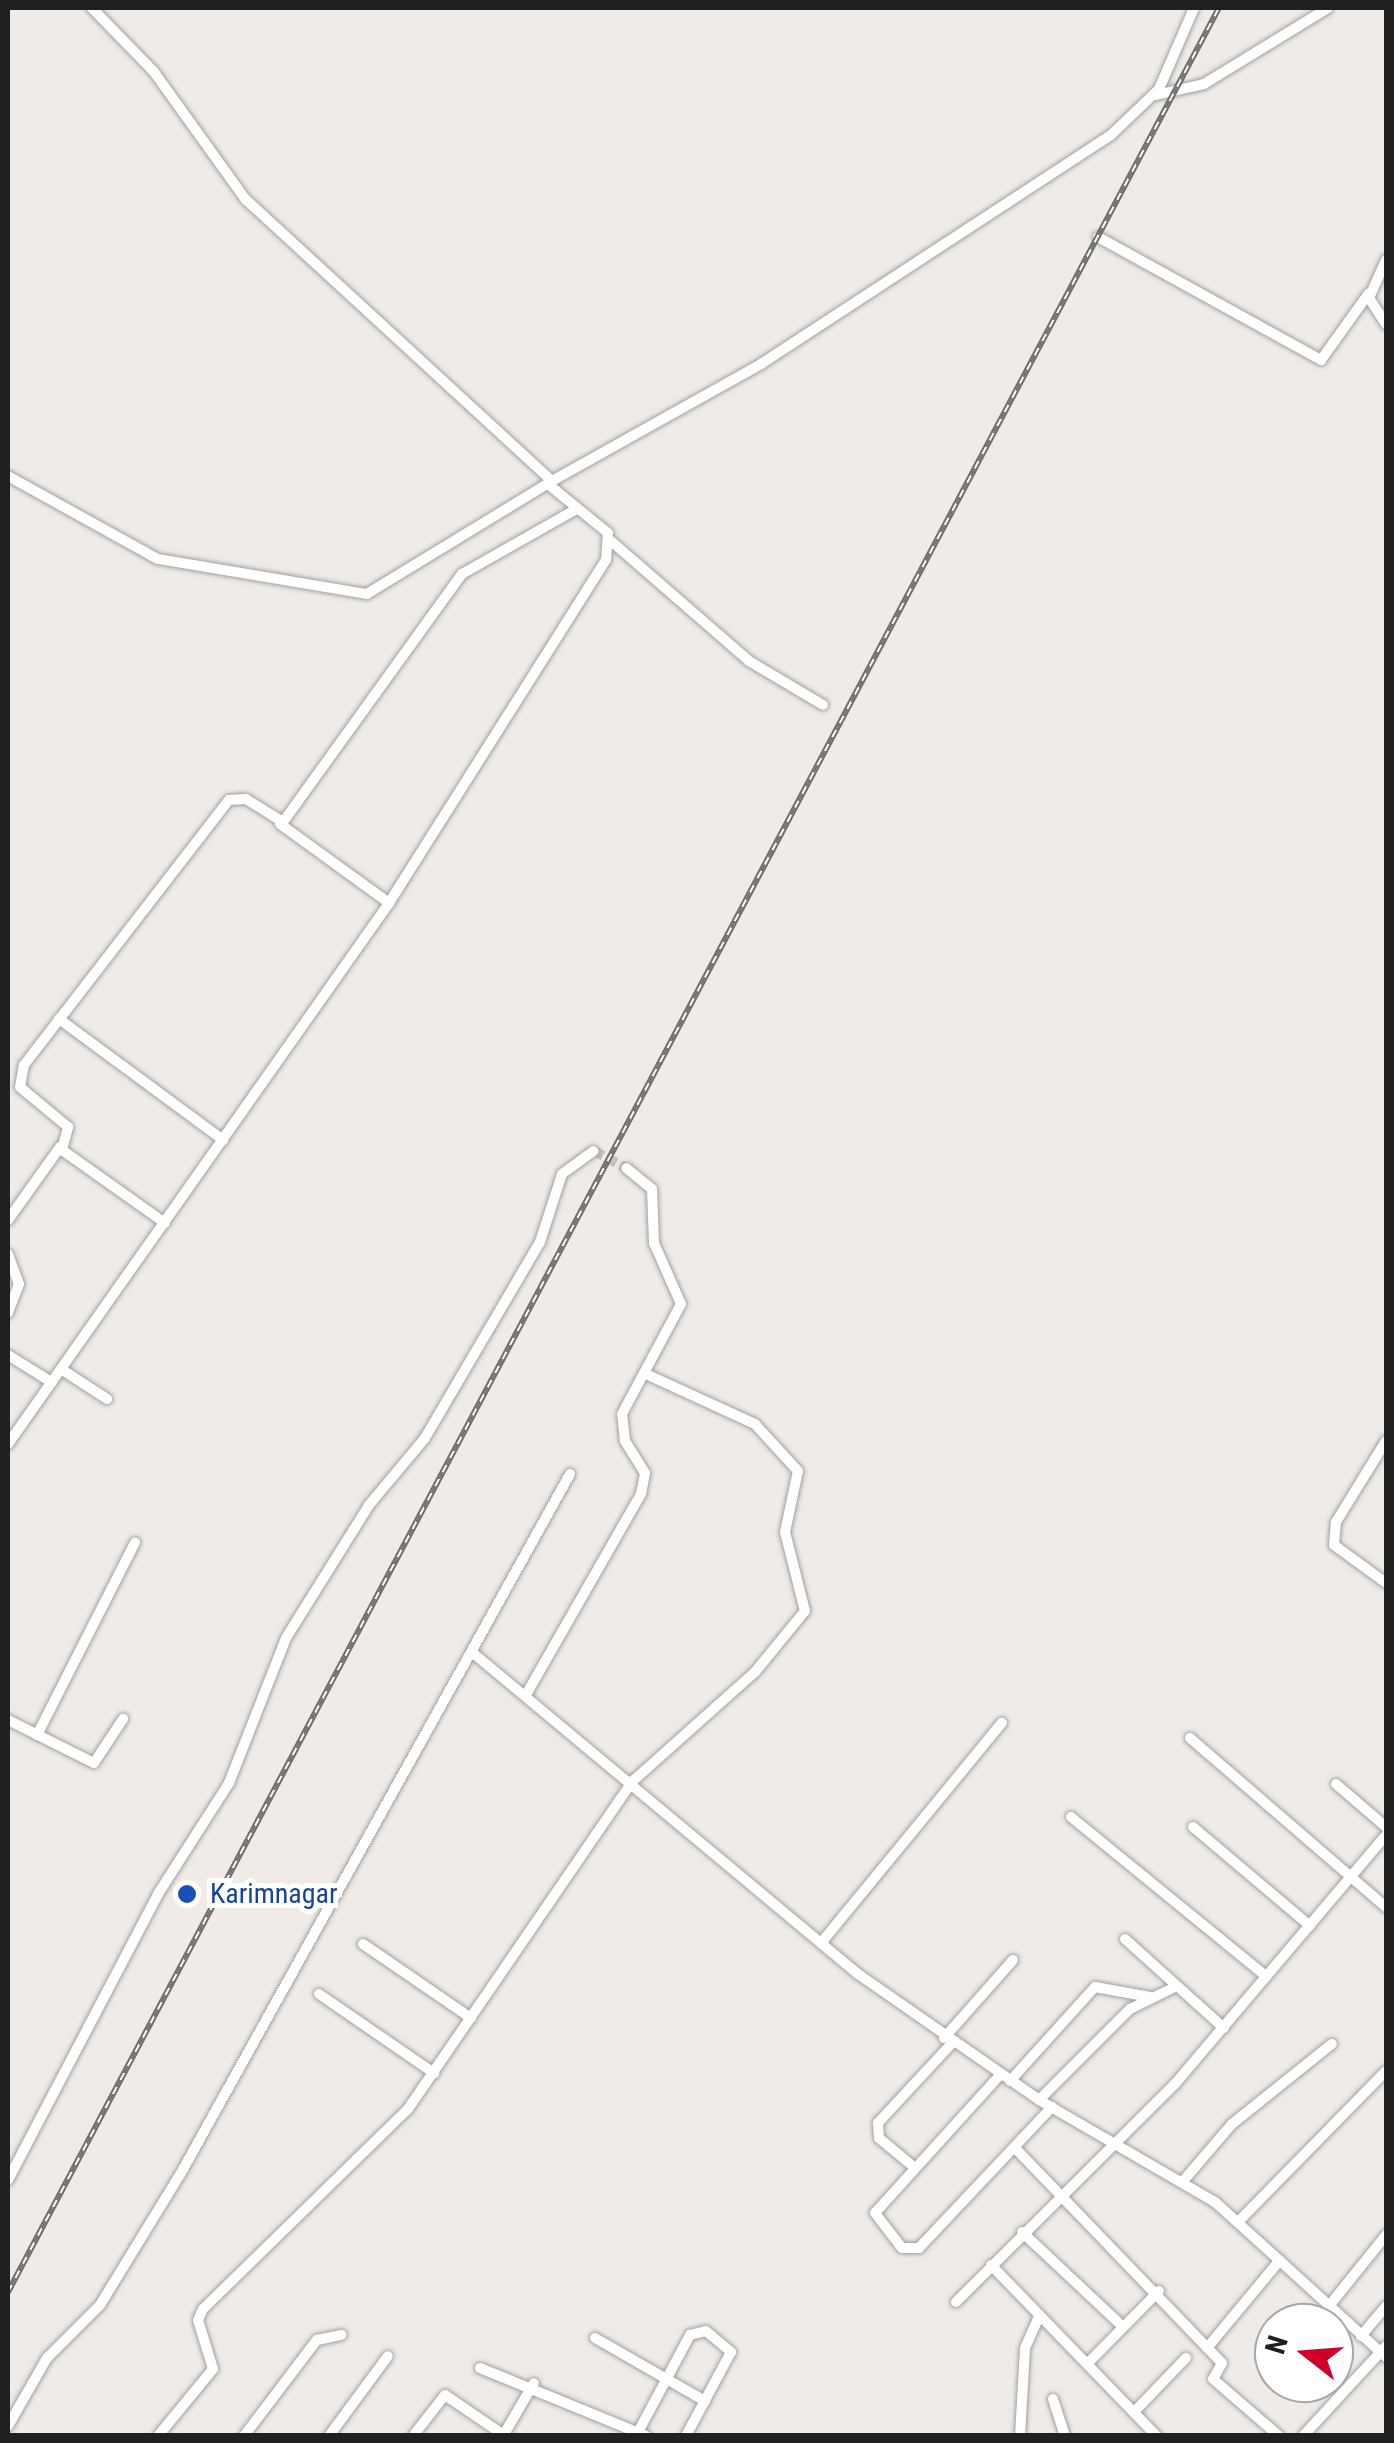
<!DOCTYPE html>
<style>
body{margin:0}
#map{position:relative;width:1394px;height:2443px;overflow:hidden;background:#f0ebe6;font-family:"Roboto Condensed",sans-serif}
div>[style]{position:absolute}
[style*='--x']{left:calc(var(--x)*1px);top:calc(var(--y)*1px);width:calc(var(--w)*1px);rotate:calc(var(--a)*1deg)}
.street-tunnel>*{height:10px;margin-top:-5px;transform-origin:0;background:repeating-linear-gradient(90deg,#c6c2be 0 10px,transparent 0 15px)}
.roads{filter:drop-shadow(0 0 2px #a1a1a1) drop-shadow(0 0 2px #a1a1a1)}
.street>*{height:10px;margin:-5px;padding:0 5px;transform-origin:5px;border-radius:5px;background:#fff}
.rail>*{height:6px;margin-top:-3px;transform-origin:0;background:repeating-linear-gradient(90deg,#fff 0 8px,#6e6e6e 0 16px);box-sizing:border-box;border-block:2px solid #6e6e6e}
.dots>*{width:28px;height:28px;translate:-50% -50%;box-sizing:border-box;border:5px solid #fff;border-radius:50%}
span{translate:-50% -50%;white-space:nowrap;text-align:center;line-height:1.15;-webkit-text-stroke:10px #fff;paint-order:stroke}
.transit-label{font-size:28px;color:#164399}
.left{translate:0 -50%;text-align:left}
.frame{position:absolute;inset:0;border:10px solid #202020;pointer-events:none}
.north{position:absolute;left:1254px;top:2303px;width:100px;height:100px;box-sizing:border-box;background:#fff;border:2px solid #a6a6a6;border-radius:50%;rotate:287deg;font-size:28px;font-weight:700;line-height:40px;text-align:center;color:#202020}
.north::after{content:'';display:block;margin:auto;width:35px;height:45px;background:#cf0029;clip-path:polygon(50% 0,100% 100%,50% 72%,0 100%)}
</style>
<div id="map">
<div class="street-tunnel">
<div style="--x:594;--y:1151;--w:36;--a:28"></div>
</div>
<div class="roads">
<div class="street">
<div style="--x:1156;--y:95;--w:49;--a:-12.9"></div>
<div style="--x:1204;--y:84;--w:145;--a:-31.5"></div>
<div style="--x:1098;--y:237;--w:255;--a:28.9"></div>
<div style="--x:1321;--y:360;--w:82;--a:-54.4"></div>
<div style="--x:1386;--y:260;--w:42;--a:114.1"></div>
<div style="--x:1369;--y:298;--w:31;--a:57"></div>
<div style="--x:8;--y:476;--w:171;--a:29"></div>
<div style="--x:158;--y:559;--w:212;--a:9.5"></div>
<div style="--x:367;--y:594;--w:217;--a:-31.4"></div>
<div style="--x:552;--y:481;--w:415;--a:-137.4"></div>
<div style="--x:246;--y:200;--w:158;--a:-125.7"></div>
<div style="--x:154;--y:72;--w:89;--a:-134.1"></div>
<div style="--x:552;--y:481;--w:240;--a:-29.2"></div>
<div style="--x:761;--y:364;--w:418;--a:-33.2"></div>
<div style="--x:1111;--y:135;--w:66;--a:-43.8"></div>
<div style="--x:1159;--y:89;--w:88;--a:-66.6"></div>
<div style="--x:611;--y:541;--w:183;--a:41"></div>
<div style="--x:749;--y:661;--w:86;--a:30.7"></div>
<div style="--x:280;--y:824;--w:135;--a:35.9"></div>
<div style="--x:59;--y:1019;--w:204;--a:36.4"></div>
<div style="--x:8;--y:1220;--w:90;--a:-54.5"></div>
<div style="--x:165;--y:1223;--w:126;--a:-144.7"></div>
<div style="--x:62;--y:1150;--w:24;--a:-75"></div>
<div style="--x:68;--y:1127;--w:62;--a:-140.2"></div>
<div style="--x:20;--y:1087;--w:22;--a:-80"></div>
<div style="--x:24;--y:1065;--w:335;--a:-52.3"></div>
<div style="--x:229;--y:800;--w:17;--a:-3"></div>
<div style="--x:246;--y:799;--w:44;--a:31.9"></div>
<div style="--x:283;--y:822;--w:306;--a:-54.2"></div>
<div style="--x:462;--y:574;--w:133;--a:-29.6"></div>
<div style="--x:8;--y:1254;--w:32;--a:70"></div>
<div style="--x:19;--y:1284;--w:31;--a:111"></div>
<div style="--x:8;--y:1355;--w:51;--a:32.1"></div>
<div style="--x:61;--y:1369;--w:55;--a:33.1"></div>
<div style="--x:1386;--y:1441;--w:95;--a:121.7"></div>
<div style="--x:1336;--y:1522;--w:23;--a:95"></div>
<div style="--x:1334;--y:1545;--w:64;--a:36.2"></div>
<div style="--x:8;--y:1444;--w:662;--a:-54.84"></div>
<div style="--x:389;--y:903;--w:406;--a:-57.7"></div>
<div style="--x:606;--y:560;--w:27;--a:-86"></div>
<div style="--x:608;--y:533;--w:77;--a:-140.8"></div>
<div style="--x:473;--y:1653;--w:501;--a:39.82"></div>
<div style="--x:858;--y:1974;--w:221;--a:34.8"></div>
<div style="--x:1039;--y:2100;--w:203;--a:30.1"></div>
<div style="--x:1215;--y:2202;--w:231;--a:42.2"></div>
<div style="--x:527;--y:1693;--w:229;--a:-60.2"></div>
<div style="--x:641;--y:1494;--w:21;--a:-79"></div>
<div style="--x:645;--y:1473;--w:38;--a:-122"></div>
<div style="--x:625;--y:1441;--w:27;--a:-96"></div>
<div style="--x:622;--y:1414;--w:125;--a:-61.8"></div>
<div style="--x:681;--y:1304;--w:67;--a:-113.9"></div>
<div style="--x:654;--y:1243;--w:54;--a:-92.1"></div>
<div style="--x:652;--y:1189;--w:33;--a:-141"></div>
<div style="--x:8;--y:1720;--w:96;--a:26.6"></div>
<div style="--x:94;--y:1763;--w:53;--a:-56.6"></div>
<div style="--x:37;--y:1735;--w:216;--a:-63"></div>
<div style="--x:1190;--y:1738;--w:259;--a:40.8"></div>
<div style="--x:1336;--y:1784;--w:66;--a:40.7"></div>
<div style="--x:1071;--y:1817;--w:252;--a:39.2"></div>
<div style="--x:1193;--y:1827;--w:153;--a:40.2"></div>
<div style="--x:1125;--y:1939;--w:133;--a:42"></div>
<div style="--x:821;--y:1943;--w:285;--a:-50.6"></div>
<div style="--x:363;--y:1944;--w:131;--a:34.4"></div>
<div style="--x:319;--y:1994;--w:140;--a:34.5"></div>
<div style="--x:944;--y:2038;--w:104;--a:-48.5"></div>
<div style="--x:1000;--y:2075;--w:186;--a:132.2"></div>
<div style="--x:875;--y:2213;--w:44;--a:52.4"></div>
<div style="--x:902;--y:2248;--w:17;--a:0"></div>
<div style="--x:919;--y:2248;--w:194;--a:-46.7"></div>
<div style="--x:1010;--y:2081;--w:127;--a:-47.9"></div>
<div style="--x:1095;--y:1987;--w:56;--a:10.3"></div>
<div style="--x:1039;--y:2100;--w:129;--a:-45"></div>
<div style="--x:1130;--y:2009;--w:52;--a:-26.1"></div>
<div style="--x:1015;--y:2148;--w:298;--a:46.1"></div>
<div style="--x:1222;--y:2363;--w:18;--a:119"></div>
<div style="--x:1213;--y:2379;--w:87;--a:40.8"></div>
<div style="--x:915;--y:2168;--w:47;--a:-140.2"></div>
<div style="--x:879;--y:2138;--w:15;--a:-94"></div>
<div style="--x:878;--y:2123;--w:109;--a:-47.2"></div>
<div style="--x:8;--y:2180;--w:323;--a:-62.3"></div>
<div style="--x:158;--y:1894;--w:132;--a:-57.4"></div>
<div style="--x:229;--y:1783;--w:156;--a:-68.5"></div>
<div style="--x:286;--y:1638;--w:157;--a:-58"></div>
<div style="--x:369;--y:1505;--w:87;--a:-50.1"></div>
<div style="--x:425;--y:1438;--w:227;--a:-59.6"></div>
<div style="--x:540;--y:1242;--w:71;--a:-72.1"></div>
<div style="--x:562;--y:1174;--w:39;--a:-36"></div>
<div style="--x:1184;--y:2180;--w:74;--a:-49.4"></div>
<div style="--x:1232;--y:2124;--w:128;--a:-38.7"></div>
<div style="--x:1239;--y:2221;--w:210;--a:-45.6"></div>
<div style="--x:1022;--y:2232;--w:136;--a:43.2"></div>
<div style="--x:991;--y:2265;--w:238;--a:45.9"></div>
<div style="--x:956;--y:2302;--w:309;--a:-44.9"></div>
<div style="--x:1175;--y:2084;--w:326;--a:-49.7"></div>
<div style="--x:1329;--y:2306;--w:91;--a:-51.2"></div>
<div style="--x:1361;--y:2336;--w:39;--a:-50"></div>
<div style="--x:595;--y:2338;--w:127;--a:29.8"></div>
<div style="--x:1207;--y:2348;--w:114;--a:-50.3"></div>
<div style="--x:1088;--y:2363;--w:101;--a:-45.4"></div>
<div style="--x:480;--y:2368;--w:180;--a:22.2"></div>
<div style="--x:1053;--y:2399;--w:39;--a:72"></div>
<div style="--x:1134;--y:2412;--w:75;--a:-46.1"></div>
<div style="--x:8;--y:2426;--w:78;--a:-60.2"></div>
<div style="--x:47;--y:2358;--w:75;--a:-45"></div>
<div style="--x:100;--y:2305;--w:155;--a:-58.5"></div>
<div style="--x:181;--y:2173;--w:800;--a:-60.9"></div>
<div style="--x:158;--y:2436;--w:87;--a:-50.6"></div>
<div style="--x:213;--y:2369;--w:51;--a:-107"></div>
<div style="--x:198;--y:2320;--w:12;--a:-66"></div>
<div style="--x:203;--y:2309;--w:286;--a:-44.3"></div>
<div style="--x:408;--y:2109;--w:398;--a:-55.6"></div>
<div style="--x:633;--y:1781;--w:164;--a:-41.8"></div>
<div style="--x:755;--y:1672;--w:79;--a:-50.7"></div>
<div style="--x:805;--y:1611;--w:81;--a:-104.2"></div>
<div style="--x:785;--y:1532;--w:62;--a:-78"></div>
<div style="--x:798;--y:1471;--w:64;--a:-132.5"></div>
<div style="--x:755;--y:1424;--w:118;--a:-155.4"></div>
<div style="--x:244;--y:2436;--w:121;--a:-52.8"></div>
<div style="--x:317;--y:2340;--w:25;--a:-12"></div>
<div style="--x:329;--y:2436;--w:99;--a:-53.6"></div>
<div style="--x:413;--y:2436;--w:52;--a:-52"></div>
<div style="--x:445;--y:2395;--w:73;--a:34.3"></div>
<div style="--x:503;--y:2436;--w:61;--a:-59.7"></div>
<div style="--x:636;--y:2436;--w:115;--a:-61.9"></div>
<div style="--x:690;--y:2335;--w:16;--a:-14"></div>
<div style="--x:706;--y:2331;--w:33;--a:40"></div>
<div style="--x:731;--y:2352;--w:95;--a:118.2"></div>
<div style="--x:1020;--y:2436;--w:88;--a:-86.7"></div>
<div style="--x:1025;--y:2348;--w:36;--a:-66"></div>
<div style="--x:1303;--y:2436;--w:122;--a:-47.3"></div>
</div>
</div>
<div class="rail">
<div style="--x:8;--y:2292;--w:2585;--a:-62.07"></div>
</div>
<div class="dots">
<div style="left:187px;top:1894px;background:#1a4fb4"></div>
</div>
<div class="transit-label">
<span class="left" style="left:210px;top:1894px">Karimnagar</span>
</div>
<div class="frame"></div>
<div class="north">N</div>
</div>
